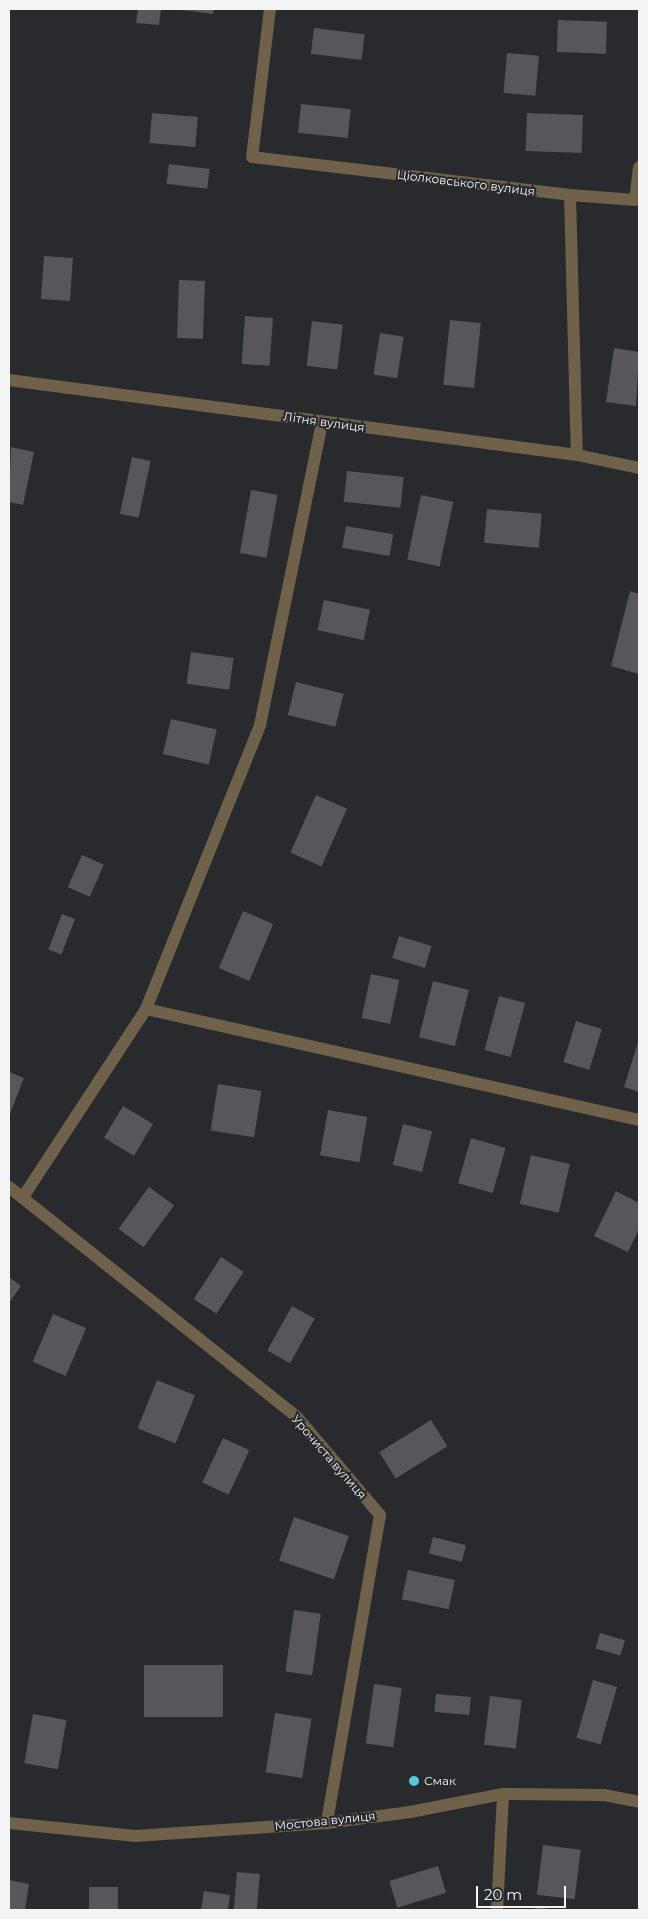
<!DOCTYPE html>
<meta charset="utf-8">
<style>
body{margin:0}
#map{position:relative;width:648px;height:1919px;overflow:hidden;background:#282a2d;font-family:Montserrat,sans-serif}
div>[style]{position:absolute}
[style*='--x']{left:calc(var(--x)*1px);top:calc(var(--y)*1px);width:calc(var(--w)*1px);rotate:calc(var(--a)*1deg)}
.building>*{inset:0;background:#57575b;transform-origin:0 0}
.minor>*{height:12px;margin:-6px;padding:0 6px;transform-origin:6px;border-radius:6px;background:#70624a}
.dots>*{width:14px;height:14px;translate:-50% -50%;box-sizing:border-box;border:2px solid #282a2d;border-radius:50%}
span{translate:-50% -50%;white-space:nowrap;text-align:center;line-height:1.15;-webkit-text-stroke:4px #282a2d;paint-order:stroke}
.street-label{font-size:12px;color:#f3f4f6}
.poi-label{font-size:12px;color:#f3f4f6}
.left{translate:0 -50%;text-align:left}
.frame{position:absolute;inset:0;border:10px solid #f3f4f6;pointer-events:none}
.scale{position:absolute;left:476px;top:1886px;width:90px;height:22px;box-sizing:border-box;border:2px solid #f3f4f6;border-top:0;padding-left:6px;font-size:15px;line-height:18px;white-space:nowrap;color:#f3f4f6;-webkit-text-stroke:4px #282a2d;paint-order:stroke}
</style>
<div id="map">
<div class="building">
<div style="clip-path:polygon(138px 9px,161px 9px,159px 25px,136px 23px)"></div>
<div style="clip-path:polygon(175px 9px,214px 9px,213px 14px)"></div>
<div style="left:558px;top:20px;width:49px;height:32px;rotate:2deg"></div>
<div style="left:314px;top:28px;width:51px;height:26px;rotate:7deg"></div>
<div style="left:507px;top:53px;width:32px;height:40px;rotate:5deg"></div>
<div style="left:301px;top:104px;width:50px;height:29px;rotate:6deg"></div>
<div style="left:152px;top:113px;width:46px;height:30px;rotate:5deg"></div>
<div style="left:527px;top:113px;width:56px;height:38px;rotate:2deg"></div>
<div style="left:169px;top:164px;width:41px;height:20px;rotate:7deg"></div>
<div style="left:44px;top:256px;width:29px;height:43px;rotate:4deg"></div>
<div style="left:179px;top:280px;width:26px;height:58px;rotate:2deg"></div>
<div style="left:245px;top:316px;width:28px;height:48px;rotate:4deg"></div>
<div style="left:450px;top:320px;width:31px;height:65px;rotate:6deg"></div>
<div style="left:312px;top:321px;width:31px;height:45px;rotate:7deg"></div>
<div style="left:380px;top:333px;width:24px;height:42px;rotate:9deg"></div>
<div style="clip-path:polygon(614px 348px,639px 352px,636px 406px,606px 402px)"></div>
<div style="clip-path:polygon(11px 447px,34px 452px,23px 505px,9px 502px)"></div>
<div style="left:132px;top:457px;width:19px;height:58px;rotate:12deg"></div>
<div style="left:347px;top:471px;width:57px;height:31px;rotate:6deg"></div>
<div style="left:251px;top:490px;width:27px;height:64px;rotate:10deg"></div>
<div style="left:421px;top:495px;width:33px;height:66px;rotate:12deg"></div>
<div style="left:487px;top:509px;width:55px;height:34px;rotate:5deg"></div>
<div style="left:346px;top:526px;width:48px;height:22px;rotate:10deg"></div>
<div style="clip-path:polygon(630px 591px,639px 594px,639px 674px,611px 666px)"></div>
<div style="left:324px;top:600px;width:47px;height:31px;rotate:12deg"></div>
<div style="left:191px;top:652px;width:43px;height:32px;rotate:8deg"></div>
<div style="left:296px;top:682px;width:49px;height:34px;rotate:14deg"></div>
<div style="left:171px;top:719px;width:47px;height:36px;rotate:13deg"></div>
<div style="left:316px;top:795px;width:34px;height:63px;rotate:24deg"></div>
<div style="left:82px;top:855px;width:24px;height:35px;rotate:24deg"></div>
<div style="left:243px;top:911px;width:33px;height:62px;rotate:23deg"></div>
<div style="left:62px;top:914px;width:14px;height:38px;rotate:21deg"></div>
<div style="left:399px;top:936px;width:34px;height:23px;rotate:17deg"></div>
<div style="left:371px;top:974px;width:29px;height:45px;rotate:12deg"></div>
<div style="left:433px;top:981px;width:37px;height:58px;rotate:14deg"></div>
<div style="left:499px;top:996px;width:27px;height:56px;rotate:15deg"></div>
<div style="left:576px;top:1021px;width:27px;height:43px;rotate:17deg"></div>
<div style="clip-path:polygon(639px 1039px,639px 1092px,624px 1087px)"></div>
<div style="clip-path:polygon(9px 1072px,24px 1078px,9px 1116px)"></div>
<div style="left:218px;top:1084px;width:44px;height:47px;rotate:9deg"></div>
<div style="left:123px;top:1106px;width:35px;height:37px;rotate:31deg"></div>
<div style="left:328px;top:1110px;width:40px;height:46px;rotate:10deg"></div>
<div style="left:403px;top:1124px;width:30px;height:42px;rotate:14deg"></div>
<div style="left:471px;top:1138px;width:36px;height:47px;rotate:16deg"></div>
<div style="left:531px;top:1155px;width:40px;height:50px;rotate:13deg"></div>
<div style="left:149px;top:1187px;width:31px;height:52px;rotate:36deg"></div>
<div style="clip-path:polygon(616px 1191px,639px 1203px,639px 1229px,628px 1252px,594px 1236px)"></div>
<div style="left:221px;top:1257px;width:27px;height:50px;rotate:33deg"></div>
<div style="clip-path:polygon(9px 1277px,21px 1286px,9px 1303px)"></div>
<div style="left:292px;top:1306px;width:26px;height:51px;rotate:29deg"></div>
<div style="left:53px;top:1314px;width:36px;height:52px;rotate:23deg"></div>
<div style="left:157px;top:1380px;width:41px;height:52px;rotate:22deg"></div>
<div style="left:431px;top:1420px;width:31px;height:61px;rotate:58deg"></div>
<div style="left:223px;top:1438px;width:29px;height:49px;rotate:25deg"></div>
<div style="left:294px;top:1517px;width:58px;height:46px;rotate:19deg"></div>
<div style="left:433px;top:1537px;width:34px;height:17px;rotate:14deg"></div>
<div style="left:408px;top:1570px;width:48px;height:30px;rotate:12deg"></div>
<div style="left:294px;top:1610px;width:27px;height:62px;rotate:8deg"></div>
<div style="left:600px;top:1633px;width:26px;height:16px;rotate:16deg"></div>
<div style="left:144px;top:1665px;width:79px;height:52px"></div>
<div style="left:593px;top:1680px;width:25px;height:60px;rotate:16deg"></div>
<div style="left:374px;top:1684px;width:28px;height:60px;rotate:8deg"></div>
<div style="left:436px;top:1694px;width:35px;height:18px;rotate:5deg"></div>
<div style="left:490px;top:1696px;width:32px;height:49px;rotate:7deg"></div>
<div style="left:275px;top:1713px;width:37px;height:60px;rotate:9deg"></div>
<div style="left:33px;top:1714px;width:34px;height:50px;rotate:10deg"></div>
<div style="left:543px;top:1845px;width:38px;height:50px;rotate:7deg"></div>
<div style="left:438px;top:1866px;width:28px;height:51px;rotate:73deg"></div>
<div style="left:237px;top:1872px;width:23px;height:38px;rotate:5deg"></div>
<div style="clip-path:polygon(9px 1880px,29px 1884px,25px 1910px,9px 1910px)"></div>
<div style="left:89px;top:1887px;width:29px;height:23px"></div>
<div style="clip-path:polygon(204px 1891px,230px 1895px,228px 1910px,201px 1910px)"></div>
<div style="clip-path:polygon(536px 1907px,549px 1909px,549px 1910px,535px 1910px)"></div>
</div>
<div class="minor">
<div style="--x:270;--y:9;--w:149;--a:96.9"></div>
<div style="--x:252;--y:157;--w:320;--a:6.8"></div>
<div style="--x:570;--y:195;--w:260;--a:88.5"></div>
<div style="--x:570;--y:195;--w:65;--a:4.4"></div>
<div style="--x:635;--y:200;--w:33;--a:-83"></div>
<div style="--x:9;--y:380;--w:573;--a:7.52"></div>
<div style="--x:577;--y:455;--w:63;--a:11.8"></div>
<div style="--x:146;--y:1009;--w:505;--a:12.69"></div>
<div style="--x:9;--y:1187;--w:367;--a:38.6"></div>
<div style="--x:296;--y:1416;--w:130;--a:49.7"></div>
<div style="--x:380;--y:1515;--w:313;--a:99.8"></div>
<div style="--x:23;--y:1197;--w:225;--a:-56.8"></div>
<div style="--x:146;--y:1009;--w:306;--a:-68.1"></div>
<div style="--x:260;--y:725;--w:309;--a:-78.4"></div>
<div style="--x:9;--y:1823;--w:127;--a:5.9"></div>
<div style="--x:135;--y:1836;--w:192;--a:-3.9"></div>
<div style="--x:327;--y:1823;--w:84;--a:-7.5"></div>
<div style="--x:410;--y:1812;--w:95;--a:-11"></div>
<div style="--x:503;--y:1794;--w:101;--a:0.6"></div>
<div style="--x:604;--y:1795;--w:36;--a:11"></div>
<div style="--x:497;--y:1910;--w:116;--a:-87"></div>
</div>
<div class="dots">
<div style="left:414px;top:1781px;background:#55cadf"></div>
</div>
<div class="street-label">
<span style="left:466px;top:183px;rotate:7deg">Ціолковського вулиця</span>
<span style="left:324px;top:422px;rotate:8deg">Літня вулиця</span>
<span style="left:329px;top:1457px;rotate:49deg">Урочиста вулиця</span>
<span style="left:325px;top:1821px;rotate:-6deg">Мостова вулиця</span>
</div>
<div class="poi-label">
<span class="left" style="left:424px;top:1781px">Смак</span>
</div>
<div class="frame"></div>
<div class="scale">20 m</div>
</div>
